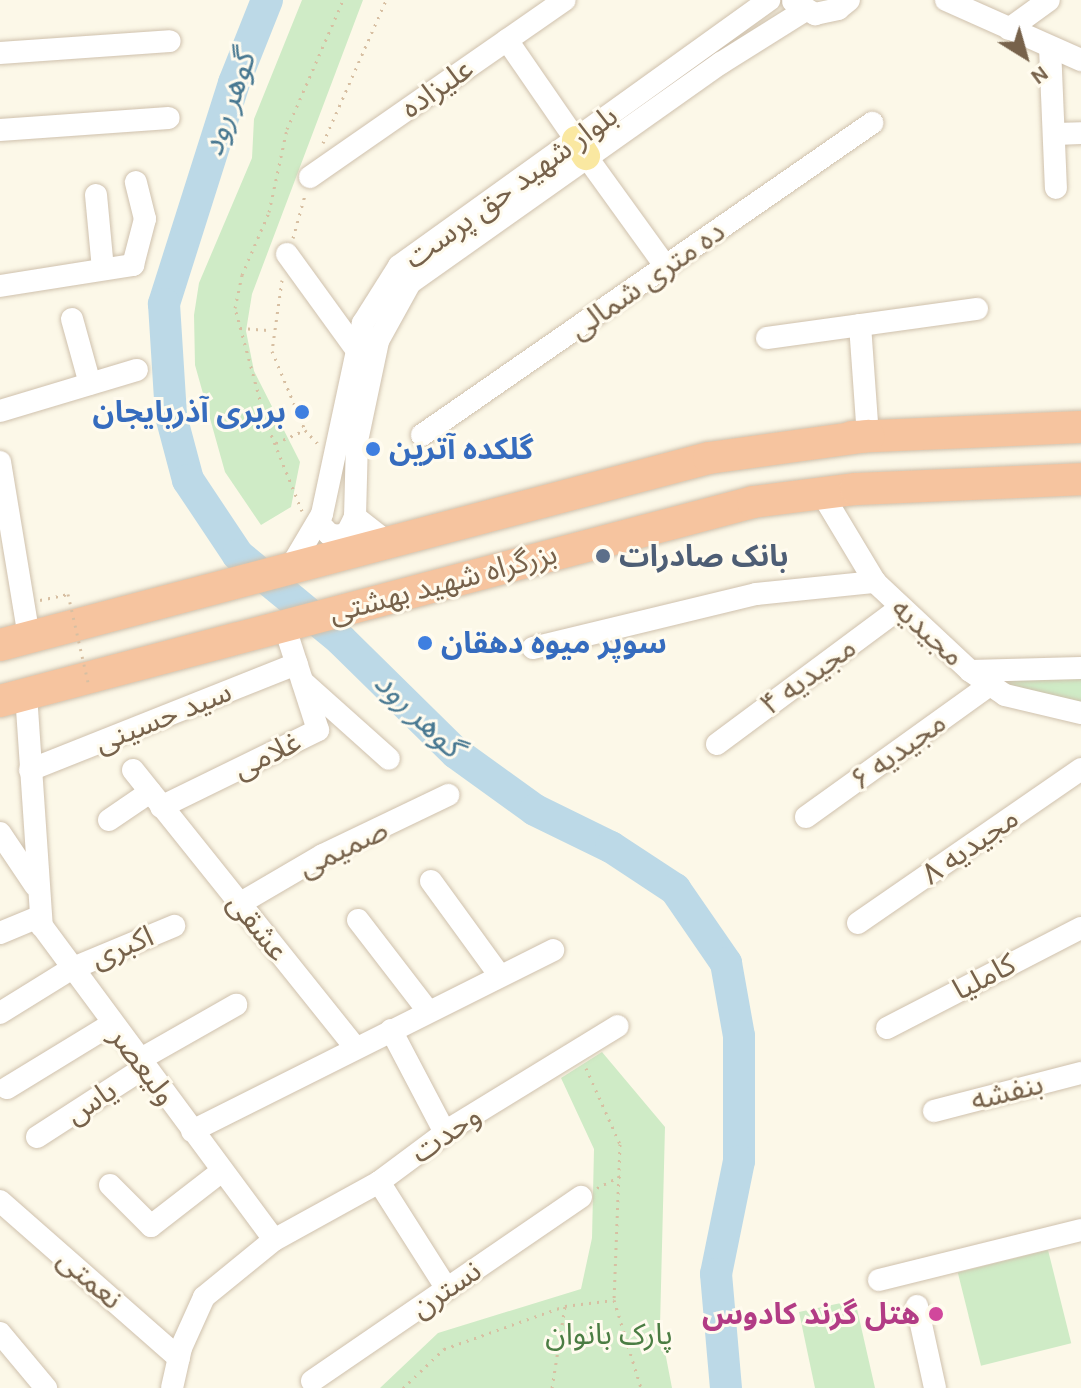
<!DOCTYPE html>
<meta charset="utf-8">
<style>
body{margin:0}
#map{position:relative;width:1081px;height:1388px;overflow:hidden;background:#fcf8e8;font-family:Karla,"Noto Sans Arabic",sans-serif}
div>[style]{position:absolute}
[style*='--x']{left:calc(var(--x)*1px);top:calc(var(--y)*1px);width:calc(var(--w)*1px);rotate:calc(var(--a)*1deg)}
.green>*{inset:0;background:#cfebc6;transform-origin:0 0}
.river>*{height:32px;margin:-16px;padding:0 16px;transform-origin:16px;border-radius:16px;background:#bcd9e7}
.path>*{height:3px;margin-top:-1.5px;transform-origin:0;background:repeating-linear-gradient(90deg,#d7bfa2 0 2px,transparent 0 8px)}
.roads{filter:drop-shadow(0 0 2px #cfc1ad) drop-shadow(0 0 2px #cfc1ad)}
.minor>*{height:22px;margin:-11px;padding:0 11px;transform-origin:11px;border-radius:11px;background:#fff}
.major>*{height:28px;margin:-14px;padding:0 14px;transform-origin:14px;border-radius:14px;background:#fae8a1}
.highway>*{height:32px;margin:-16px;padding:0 16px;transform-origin:16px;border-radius:16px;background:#f6c49f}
.path-bridge>*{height:3px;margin-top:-1.5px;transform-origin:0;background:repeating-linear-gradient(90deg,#d7bfa2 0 2px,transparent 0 8px)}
.dots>*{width:22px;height:22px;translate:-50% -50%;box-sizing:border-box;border:4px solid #fffbee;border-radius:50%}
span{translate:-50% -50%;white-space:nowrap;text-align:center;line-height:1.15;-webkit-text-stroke:6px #fffbee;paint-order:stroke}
.street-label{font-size:30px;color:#77624b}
.shop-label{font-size:30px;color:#366cbe;font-weight:700}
.right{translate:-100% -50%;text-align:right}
.left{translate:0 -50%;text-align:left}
.service-label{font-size:30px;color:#4e5e75;font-weight:700}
.hotel-label{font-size:30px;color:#b23c85;font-weight:700}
.park-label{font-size:30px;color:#4b7d43}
.water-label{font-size:32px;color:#487891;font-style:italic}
.north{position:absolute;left:985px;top:16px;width:80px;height:80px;-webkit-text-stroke:6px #fffbee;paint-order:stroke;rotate:143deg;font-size:22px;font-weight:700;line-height:32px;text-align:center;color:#77624b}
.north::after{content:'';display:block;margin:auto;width:28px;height:36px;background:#77624b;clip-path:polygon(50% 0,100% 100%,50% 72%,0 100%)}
</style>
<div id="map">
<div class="green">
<div style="clip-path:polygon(302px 0,363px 0,252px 294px,246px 331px,254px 371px,300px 462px,291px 507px,261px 525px,225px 472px,195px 365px,194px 315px,199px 283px,252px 158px,254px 119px)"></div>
<div style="clip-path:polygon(1081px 675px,1081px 706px,1003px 687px,1006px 678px)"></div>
<div style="clip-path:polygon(602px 1052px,665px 1127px,660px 1326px,672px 1388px,380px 1388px,438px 1333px,581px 1289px,592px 1238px,594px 1149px,561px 1078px)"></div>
<div style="left:1048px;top:1250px;width:96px;height:93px;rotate:76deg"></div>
<div style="clip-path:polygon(855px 1300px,875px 1388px,815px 1388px,799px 1312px)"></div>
</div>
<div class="river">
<div style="--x:267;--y:0;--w:89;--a:111.7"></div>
<div style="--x:234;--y:83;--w:232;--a:107.6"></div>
<div style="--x:164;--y:304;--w:112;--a:86.4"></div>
<div style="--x:171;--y:416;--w:66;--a:75.1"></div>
<div style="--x:188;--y:480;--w:90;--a:56.3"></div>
<div style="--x:238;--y:555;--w:134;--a:39.5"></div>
<div style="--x:341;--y:640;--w:161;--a:44.5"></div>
<div style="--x:456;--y:753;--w:97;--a:35.8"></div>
<div style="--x:535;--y:810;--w:85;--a:26"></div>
<div style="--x:611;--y:847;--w:77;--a:33.3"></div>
<div style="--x:675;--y:889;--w:90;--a:55.4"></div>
<div style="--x:726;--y:963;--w:74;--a:79.9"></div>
<div style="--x:739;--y:1036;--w:125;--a:90"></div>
<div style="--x:739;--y:1161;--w:115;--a:101.5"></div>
<div style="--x:716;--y:1274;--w:114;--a:85"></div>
</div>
<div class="path">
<div style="--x:323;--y:143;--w:156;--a:-66.2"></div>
<div style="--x:293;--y:238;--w:45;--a:-74.4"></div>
<div style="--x:282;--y:280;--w:72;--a:98"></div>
<div style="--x:272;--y:351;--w:86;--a:67.3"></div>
<div style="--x:305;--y:430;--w:19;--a:47"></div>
<div style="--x:240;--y:328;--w:32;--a:4"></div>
<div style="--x:276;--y:443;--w:32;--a:-24"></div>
<div style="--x:302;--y:511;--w:96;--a:-112"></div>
<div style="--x:266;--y:422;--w:118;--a:-105.2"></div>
<div style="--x:235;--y:308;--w:34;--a:-78"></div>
<div style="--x:242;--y:275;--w:69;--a:-66.8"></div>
<div style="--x:269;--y:212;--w:85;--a:-77.8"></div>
<div style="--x:287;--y:129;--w:141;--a:-66.5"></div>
<div style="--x:40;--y:600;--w:29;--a:-12"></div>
<div style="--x:586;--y:1068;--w:83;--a:65.9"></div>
<div style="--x:620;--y:1144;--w:156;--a:92.2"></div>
<div style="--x:614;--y:1300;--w:92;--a:72.9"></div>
<div style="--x:597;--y:1188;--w:28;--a:-27"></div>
<div style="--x:403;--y:1388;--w:57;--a:-43.6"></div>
<div style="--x:444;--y:1349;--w:128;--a:-19.6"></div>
<div style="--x:565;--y:1306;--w:49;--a:-7"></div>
<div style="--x:552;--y:1388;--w:83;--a:-81"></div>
</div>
<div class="roads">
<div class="minor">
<div style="--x:946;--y:0;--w:148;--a:24"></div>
<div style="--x:793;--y:1;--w:26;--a:31"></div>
<div style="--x:815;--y:14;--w:24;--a:-12"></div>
<div style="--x:838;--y:9;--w:14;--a:-39"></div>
<div style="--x:1009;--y:29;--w:49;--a:-35.9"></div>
<div style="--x:507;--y:40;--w:121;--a:55.4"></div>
<div style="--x:1050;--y:47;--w:141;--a:87.6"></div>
<div style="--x:0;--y:53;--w:170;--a:-4"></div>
<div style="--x:0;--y:130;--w:169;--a:-4.1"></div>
<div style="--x:1056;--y:134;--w:25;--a:-2"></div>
<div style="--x:586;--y:156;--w:137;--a:54.2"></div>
<div style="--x:310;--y:177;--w:310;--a:-34.8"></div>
<div style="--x:96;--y:195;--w:74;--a:84.6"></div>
<div style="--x:287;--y:254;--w:116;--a:54.1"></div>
<div style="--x:0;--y:286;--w:135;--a:-9"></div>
<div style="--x:133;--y:265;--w:48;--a:-75.4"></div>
<div style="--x:145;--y:219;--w:38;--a:-104"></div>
<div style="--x:72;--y:319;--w:67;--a:74.5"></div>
<div style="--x:860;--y:325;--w:111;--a:85.9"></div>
<div style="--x:767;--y:338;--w:212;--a:-7.9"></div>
<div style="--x:0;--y:411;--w:143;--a:-16.7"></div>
<div style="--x:422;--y:435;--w:548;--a:-34.73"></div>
<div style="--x:0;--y:462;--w:177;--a:80.6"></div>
<div style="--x:821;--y:492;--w:105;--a:59"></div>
<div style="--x:875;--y:582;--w:130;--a:43.1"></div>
<div style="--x:970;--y:671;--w:42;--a:34.4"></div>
<div style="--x:1005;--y:695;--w:78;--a:13.3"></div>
<div style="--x:318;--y:522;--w:16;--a:47"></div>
<div style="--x:329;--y:534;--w:9;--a:13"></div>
<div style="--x:338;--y:536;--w:9;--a:-18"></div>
<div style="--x:347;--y:533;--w:18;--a:-63"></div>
<div style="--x:387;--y:542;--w:41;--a:-142"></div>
<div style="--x:355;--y:517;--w:76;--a:-88.5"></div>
<div style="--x:357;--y:441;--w:102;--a:-78.1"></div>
<div style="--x:378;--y:341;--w:66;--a:-61.1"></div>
<div style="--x:410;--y:283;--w:381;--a:-35.3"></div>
<div style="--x:721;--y:63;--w:98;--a:-32.1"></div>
<div style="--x:290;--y:568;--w:63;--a:-59.3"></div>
<div style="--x:322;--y:514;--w:195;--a:-77.9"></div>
<div style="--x:363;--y:323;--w:67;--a:-57.7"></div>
<div style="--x:399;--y:266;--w:456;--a:-35.7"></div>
<div style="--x:533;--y:648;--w:229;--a:-13.6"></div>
<div style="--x:756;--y:594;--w:120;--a:-5.8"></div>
<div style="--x:970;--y:671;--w:111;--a:-1.5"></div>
<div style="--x:303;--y:682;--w:115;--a:41.8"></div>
<div style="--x:26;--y:694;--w:233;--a:86.1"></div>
<div style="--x:42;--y:926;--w:390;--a:53.5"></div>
<div style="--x:717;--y:744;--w:227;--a:-36.6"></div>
<div style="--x:30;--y:770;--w:287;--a:-21.7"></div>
<div style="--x:133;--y:770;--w:356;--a:51.3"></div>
<div style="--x:161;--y:807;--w:175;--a:-26.1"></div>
<div style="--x:318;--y:730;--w:110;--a:-107.9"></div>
<div style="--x:806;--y:817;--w:226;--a:-35.7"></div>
<div style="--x:109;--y:820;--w:50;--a:-34.3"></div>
<div style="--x:0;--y:833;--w:63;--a:56.1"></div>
<div style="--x:431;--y:881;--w:117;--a:54"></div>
<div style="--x:239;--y:904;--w:97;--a:-30.3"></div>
<div style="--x:323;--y:855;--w:139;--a:-25.6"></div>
<div style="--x:358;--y:920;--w:115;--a:52.4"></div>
<div style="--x:858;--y:923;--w:271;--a:-34.6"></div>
<div style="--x:0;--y:933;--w:44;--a:-22.5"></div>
<div style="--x:0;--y:1013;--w:84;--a:-31.8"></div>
<div style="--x:71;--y:969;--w:112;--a:-22.7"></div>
<div style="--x:887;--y:1028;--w:218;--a:-27.3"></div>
<div style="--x:391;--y:1030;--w:116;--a:62.3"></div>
<div style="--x:139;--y:1060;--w:112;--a:-29.6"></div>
<div style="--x:7;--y:1088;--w:123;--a:-31.4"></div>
<div style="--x:934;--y:1111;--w:152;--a:-14.5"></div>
<div style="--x:192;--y:1131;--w:404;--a:-26.6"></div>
<div style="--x:37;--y:1137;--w:129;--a:-32.9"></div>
<div style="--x:379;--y:1182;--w:127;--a:57.6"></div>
<div style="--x:110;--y:1185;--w:58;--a:45"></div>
<div style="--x:151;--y:1226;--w:90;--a:-37.8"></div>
<div style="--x:0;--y:1201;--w:238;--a:41.3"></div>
<div style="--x:879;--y:1280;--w:208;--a:-13.9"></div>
<div style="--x:917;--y:1306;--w:84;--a:77.6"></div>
<div style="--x:0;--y:1333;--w:72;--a:50.1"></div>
<div style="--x:312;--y:1381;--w:326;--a:-34.4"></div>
<div style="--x:172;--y:1388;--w:41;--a:-77.3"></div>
<div style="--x:181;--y:1348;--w:56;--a:-65.7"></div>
<div style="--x:204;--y:1297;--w:90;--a:-39.2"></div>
<div style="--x:274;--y:1240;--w:120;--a:-28.9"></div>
<div style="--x:379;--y:1182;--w:92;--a:-36.6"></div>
<div style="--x:453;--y:1127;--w:193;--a:-31.5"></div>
</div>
<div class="major">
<div style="--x:576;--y:140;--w:19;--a:58"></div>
</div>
<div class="highway">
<div style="--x:852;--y:437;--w:229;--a:-2.5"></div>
<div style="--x:0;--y:645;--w:733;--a:-14.78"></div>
<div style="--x:709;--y:458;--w:161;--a:-7.9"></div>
<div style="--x:0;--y:701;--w:779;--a:-14.8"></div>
<div style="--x:753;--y:502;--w:104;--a:-7.2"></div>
<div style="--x:856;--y:489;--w:225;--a:-2.5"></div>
</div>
</div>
<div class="path-bridge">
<div style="--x:68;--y:594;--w:90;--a:77.2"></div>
</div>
<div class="dots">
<div style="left:302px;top:412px;background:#3f7fe0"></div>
<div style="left:373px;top:449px;background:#3f7fe0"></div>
<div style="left:603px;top:556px;background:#5c6f8a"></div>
<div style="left:425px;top:643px;background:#3f7fe0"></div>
<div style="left:936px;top:1314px;background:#d1479c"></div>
</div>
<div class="street-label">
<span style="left:437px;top:88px;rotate:-35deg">علیزاده</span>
<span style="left:511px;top:187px;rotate:-36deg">بلوار شهید حق پرست</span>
<span style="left:647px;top:280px;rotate:-35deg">ده متری شمالی</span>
<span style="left:443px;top:583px;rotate:-15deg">بزرگراه شهید بهشتی</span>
<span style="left:928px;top:632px;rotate:42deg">مجیدیه</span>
<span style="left:808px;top:676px;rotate:-36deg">مجیدیه ۴</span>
<span style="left:163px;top:717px;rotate:-22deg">سید حسینی</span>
<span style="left:898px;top:751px;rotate:-36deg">مجیدیه ۶</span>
<span style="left:267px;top:755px;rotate:-26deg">غلامی</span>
<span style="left:970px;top:846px;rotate:-35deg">مجیدیه ۸</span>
<span style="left:343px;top:848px;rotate:-26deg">صمیمی</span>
<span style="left:258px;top:927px;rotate:51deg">عشقی</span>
<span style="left:122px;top:947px;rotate:-23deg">اکبری</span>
<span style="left:984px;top:977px;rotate:-27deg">کاملیا</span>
<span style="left:143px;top:1066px;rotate:53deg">ولیعصر</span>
<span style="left:1007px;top:1092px;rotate:-14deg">بنفشه</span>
<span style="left:91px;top:1102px;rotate:-33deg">یاس</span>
<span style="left:446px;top:1134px;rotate:-35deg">وحدت</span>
<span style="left:90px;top:1279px;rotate:41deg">نعمتی</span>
<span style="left:446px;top:1289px;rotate:-34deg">نسترن</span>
</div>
<div class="shop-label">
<span class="right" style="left:286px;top:412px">بربری آذربایجان</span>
<span class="left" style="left:389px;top:449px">گلکده آترین</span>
<span class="left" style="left:441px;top:643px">سوپر میوه دهقان</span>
</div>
<div class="service-label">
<span class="left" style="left:619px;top:556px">بانک صادرات</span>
</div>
<div class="hotel-label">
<span class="right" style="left:920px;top:1314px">هتل گرند کادوس</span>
</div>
<div class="park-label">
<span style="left:609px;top:1334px">پارک بانوان</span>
</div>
<div class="water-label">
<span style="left:229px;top:104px;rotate:-71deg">گوهر رود</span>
<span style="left:418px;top:715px;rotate:44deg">گوهر رود</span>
</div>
<div class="north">N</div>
</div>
